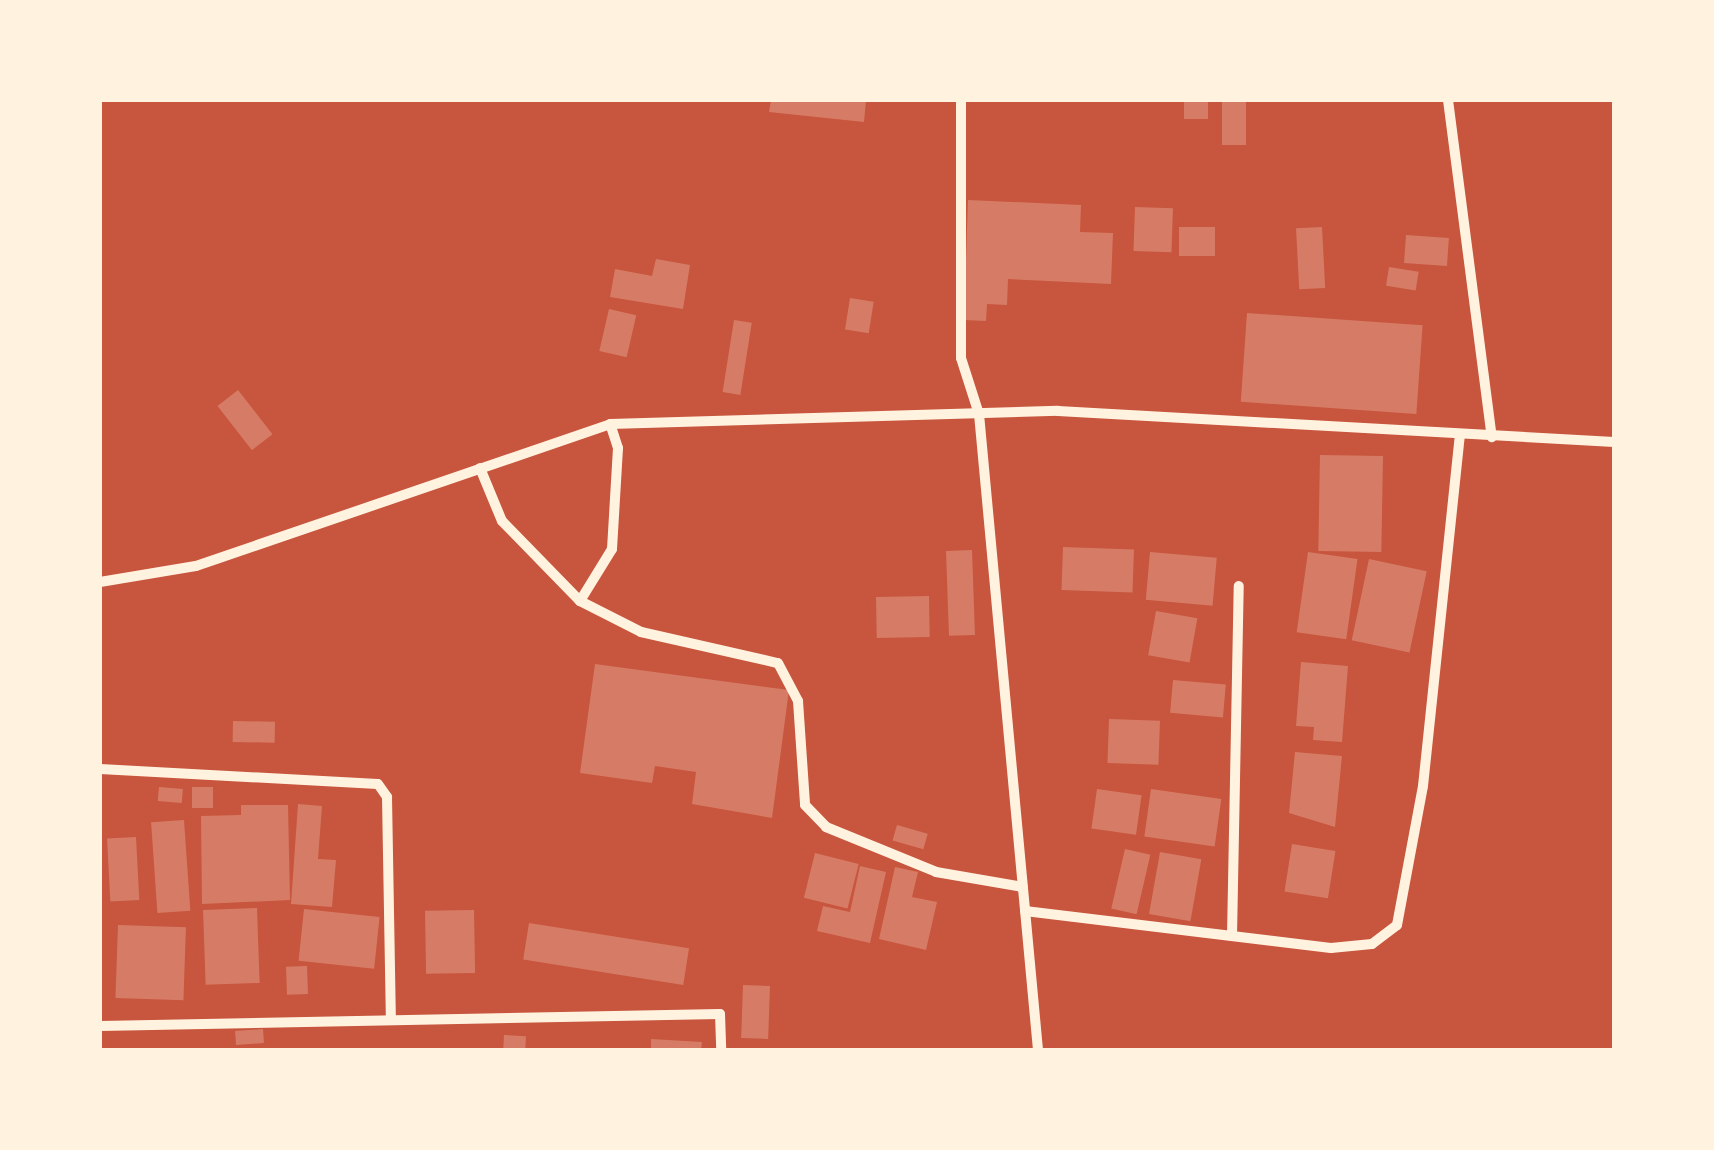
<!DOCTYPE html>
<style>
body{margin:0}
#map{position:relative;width:1714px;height:1150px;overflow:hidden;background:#c8553d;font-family:"IBM Plex Sans",sans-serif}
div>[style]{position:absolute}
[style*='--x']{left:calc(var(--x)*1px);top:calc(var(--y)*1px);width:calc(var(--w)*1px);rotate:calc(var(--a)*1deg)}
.building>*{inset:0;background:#d67c66;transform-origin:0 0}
.minor>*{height:10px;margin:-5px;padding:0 5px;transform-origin:5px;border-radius:5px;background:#fff3e0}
span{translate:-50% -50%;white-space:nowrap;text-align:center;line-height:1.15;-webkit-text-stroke:10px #fff3e0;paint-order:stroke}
.frame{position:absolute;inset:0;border:102px solid #fff3e0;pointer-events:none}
</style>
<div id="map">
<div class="building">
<div style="clip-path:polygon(771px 100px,866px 100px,864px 122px,769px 112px)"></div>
<div style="left:1184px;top:100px;width:24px;height:19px"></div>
<div style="left:1222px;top:100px;width:24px;height:45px"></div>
<div style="clip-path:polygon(968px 200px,1081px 205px,1080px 232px,1113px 233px,1111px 284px,1008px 279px,1007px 305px,987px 304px,986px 321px,964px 320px)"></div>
<div style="left:1135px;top:207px;width:38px;height:44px;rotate:2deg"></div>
<div style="left:1215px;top:227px;width:29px;height:36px;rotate:90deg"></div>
<div style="left:1322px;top:227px;width:61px;height:26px;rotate:87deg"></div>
<div style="left:1406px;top:235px;width:43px;height:28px;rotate:4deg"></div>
<div style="clip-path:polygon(656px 259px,690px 265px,683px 309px,610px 297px,615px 269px,652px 276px)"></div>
<div style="left:1389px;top:267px;width:30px;height:19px;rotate:9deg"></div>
<div style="left:850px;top:298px;width:24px;height:32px;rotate:9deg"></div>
<div style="left:609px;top:309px;width:28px;height:43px;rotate:13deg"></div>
<div style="left:1247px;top:313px;width:176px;height:89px;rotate:4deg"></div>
<div style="left:734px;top:320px;width:18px;height:73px;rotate:9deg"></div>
<div style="left:238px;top:390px;width:56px;height:26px;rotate:52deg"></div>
<div style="left:1320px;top:455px;width:63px;height:96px;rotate:1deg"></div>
<div style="left:1063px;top:547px;width:71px;height:43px;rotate:2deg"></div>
<div style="left:972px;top:550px;width:85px;height:26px;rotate:88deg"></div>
<div style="left:1150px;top:552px;width:67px;height:48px;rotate:5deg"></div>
<div style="left:1308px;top:552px;width:50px;height:81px;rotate:8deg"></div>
<div style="left:1369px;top:559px;width:59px;height:83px;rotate:12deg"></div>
<div style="left:929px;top:596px;width:41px;height:53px;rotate:89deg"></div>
<div style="left:1156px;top:611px;width:42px;height:45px;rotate:10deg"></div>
<div style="clip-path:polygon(1301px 662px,1348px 666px,1342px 742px,1313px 740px,1314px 727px,1296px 726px)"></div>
<div style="clip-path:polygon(595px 664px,789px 690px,772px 818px,692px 804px,696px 772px,655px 766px,652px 783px,580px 773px)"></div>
<div style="left:1173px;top:680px;width:53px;height:33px;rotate:5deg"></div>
<div style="left:1109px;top:719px;width:51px;height:44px;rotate:2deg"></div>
<div style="left:233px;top:721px;width:42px;height:21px;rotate:1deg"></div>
<div style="clip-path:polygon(1295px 752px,1342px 756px,1335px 827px,1289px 813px)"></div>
<div style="left:159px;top:787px;width:24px;height:14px;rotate:5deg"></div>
<div style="left:213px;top:787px;width:21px;height:21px;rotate:90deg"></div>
<div style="left:1097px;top:789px;width:45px;height:40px;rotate:8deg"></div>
<div style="left:1151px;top:789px;width:71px;height:48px;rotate:8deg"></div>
<div style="clip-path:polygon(298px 804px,322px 806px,318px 859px,336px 860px,332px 907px,291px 904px)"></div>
<div style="clip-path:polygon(241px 805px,288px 805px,290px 900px,202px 904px,201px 816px,241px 815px)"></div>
<div style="left:184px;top:820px;width:91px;height:33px;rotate:86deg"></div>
<div style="left:897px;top:825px;width:32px;height:16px;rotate:16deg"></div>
<div style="left:136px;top:837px;width:63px;height:29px;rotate:87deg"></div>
<div style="left:1292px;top:844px;width:44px;height:48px;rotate:9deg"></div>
<div style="left:1125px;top:849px;width:26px;height:61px;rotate:13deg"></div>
<div style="left:1160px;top:852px;width:42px;height:63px;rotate:10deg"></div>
<div style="left:815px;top:853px;width:45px;height:46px;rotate:14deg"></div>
<div style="clip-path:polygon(860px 866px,886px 872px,870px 943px,817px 931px,823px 906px,850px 912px)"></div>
<div style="clip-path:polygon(895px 867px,918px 872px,912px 897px,937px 902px,926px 950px,879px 939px)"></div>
<div style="left:257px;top:908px;width:75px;height:54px;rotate:88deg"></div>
<div style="left:304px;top:909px;width:76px;height:52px;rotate:6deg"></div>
<div style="left:474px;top:910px;width:63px;height:49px;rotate:89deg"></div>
<div style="left:529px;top:923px;width:162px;height:37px;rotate:9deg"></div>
<div style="left:118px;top:925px;width:68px;height:73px;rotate:2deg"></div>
<div style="left:307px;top:966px;width:28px;height:21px;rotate:88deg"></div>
<div style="left:743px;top:985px;width:27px;height:53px;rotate:2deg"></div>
<div style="left:263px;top:1029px;width:14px;height:28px;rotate:86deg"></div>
<div style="left:504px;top:1035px;width:22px;height:15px;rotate:3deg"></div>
<div style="clip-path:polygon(651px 1039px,702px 1042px,701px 1050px,651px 1050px)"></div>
</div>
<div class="minor">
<div style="--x:961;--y:100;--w:258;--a:90"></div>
<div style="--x:961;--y:358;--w:59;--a:72.2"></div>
<div style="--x:979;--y:414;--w:639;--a:84.7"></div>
<div style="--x:1448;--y:100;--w:340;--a:82.6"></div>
<div style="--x:480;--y:468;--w:57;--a:67.5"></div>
<div style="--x:502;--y:521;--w:112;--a:45.7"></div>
<div style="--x:580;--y:601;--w:68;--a:26.9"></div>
<div style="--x:641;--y:632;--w:140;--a:12.8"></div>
<div style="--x:778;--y:663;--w:43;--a:62.2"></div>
<div style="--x:798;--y:701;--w:104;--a:86.1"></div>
<div style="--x:805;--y:805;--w:30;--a:46"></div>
<div style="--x:826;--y:827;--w:119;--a:22.2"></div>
<div style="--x:936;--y:872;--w:88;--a:9.8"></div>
<div style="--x:100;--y:582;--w:97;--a:-9.5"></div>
<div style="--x:196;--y:566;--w:438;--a:-18.9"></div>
<div style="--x:610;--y:424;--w:448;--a:-1.7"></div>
<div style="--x:1058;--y:411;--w:557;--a:3.19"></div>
<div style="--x:580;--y:601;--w:61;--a:-58.4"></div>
<div style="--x:612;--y:549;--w:101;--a:-86.6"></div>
<div style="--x:618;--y:448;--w:25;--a:-108"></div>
<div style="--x:100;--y:769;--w:278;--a:3.1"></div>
<div style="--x:378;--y:784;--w:16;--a:55"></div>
<div style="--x:387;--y:797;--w:223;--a:89"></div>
<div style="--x:1025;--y:911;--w:308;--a:6.9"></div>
<div style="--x:1331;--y:948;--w:41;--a:-5.6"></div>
<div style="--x:1372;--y:944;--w:31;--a:-37"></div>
<div style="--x:1397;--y:925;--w:141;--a:-79.4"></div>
<div style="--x:1423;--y:786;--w:353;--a:-84"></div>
<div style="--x:1232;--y:936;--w:350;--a:-88.9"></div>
<div style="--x:100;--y:1026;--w:620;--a:-1.11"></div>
<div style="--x:720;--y:1014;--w:36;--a:88"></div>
</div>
<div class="frame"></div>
</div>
